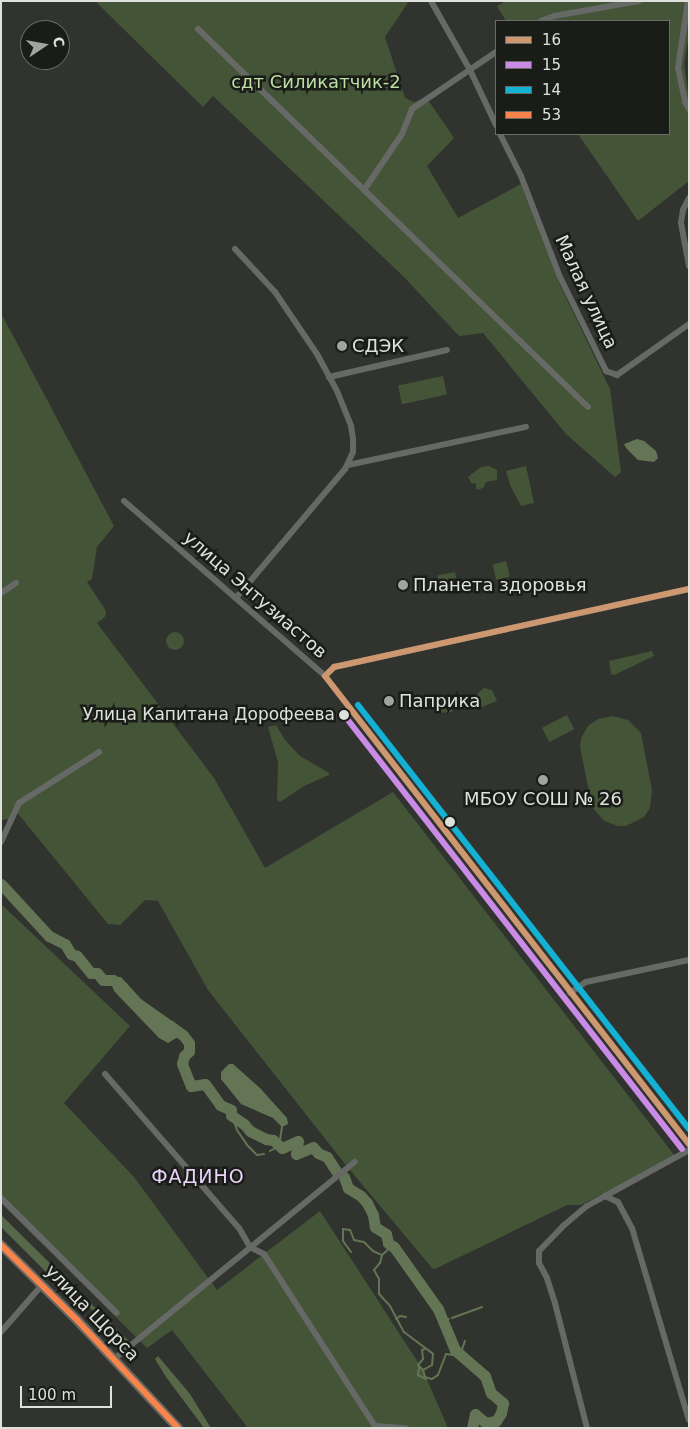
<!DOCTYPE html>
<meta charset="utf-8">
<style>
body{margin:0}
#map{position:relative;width:690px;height:1429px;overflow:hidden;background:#31332f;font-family:"DejaVu Sans",sans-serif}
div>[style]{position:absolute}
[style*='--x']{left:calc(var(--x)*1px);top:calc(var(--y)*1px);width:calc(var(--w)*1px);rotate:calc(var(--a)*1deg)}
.green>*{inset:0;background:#445437;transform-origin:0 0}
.round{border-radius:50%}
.forest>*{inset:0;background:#566848}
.water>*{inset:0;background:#637554}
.stream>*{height:2px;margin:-1px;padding:0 1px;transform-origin:1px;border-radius:1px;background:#637554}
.river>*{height:11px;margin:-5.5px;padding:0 5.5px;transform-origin:5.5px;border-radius:5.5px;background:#637554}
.minor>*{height:6px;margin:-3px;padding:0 3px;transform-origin:3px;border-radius:3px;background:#676966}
.primary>*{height:10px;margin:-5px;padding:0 5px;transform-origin:5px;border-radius:5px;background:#676a62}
.bus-1>*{height:6px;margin:-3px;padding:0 3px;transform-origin:3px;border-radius:3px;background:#cd976f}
.bus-2>*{height:6px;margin:-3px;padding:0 3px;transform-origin:3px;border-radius:3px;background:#ca8be6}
.bus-3>*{height:6px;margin:-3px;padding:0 3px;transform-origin:3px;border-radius:3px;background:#13b2d5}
.bus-4>*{height:6px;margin:-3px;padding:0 3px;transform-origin:3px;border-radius:3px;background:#f8844c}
.dots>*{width:14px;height:14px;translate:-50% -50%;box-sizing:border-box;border:2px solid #1a1c18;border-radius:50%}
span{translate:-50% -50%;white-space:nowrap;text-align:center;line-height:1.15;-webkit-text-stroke:5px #1a1c18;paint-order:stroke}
.bus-label{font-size:17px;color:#dee1dc}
.right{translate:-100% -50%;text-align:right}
.park-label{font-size:18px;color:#bddfa3}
.street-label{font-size:18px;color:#dee1dc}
.poi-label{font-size:18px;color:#dee1dc}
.left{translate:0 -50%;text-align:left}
.neighbourhood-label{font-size:19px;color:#ead2fa;letter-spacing:1px}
.frame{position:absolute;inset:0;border:2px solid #dee1dc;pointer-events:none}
.legend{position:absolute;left:495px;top:20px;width:175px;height:115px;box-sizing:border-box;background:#1a1c18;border:1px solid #686b66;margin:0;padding:6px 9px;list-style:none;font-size:15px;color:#dee1dc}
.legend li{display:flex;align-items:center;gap:10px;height:25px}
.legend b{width:25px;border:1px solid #686b66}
.north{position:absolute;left:20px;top:20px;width:50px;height:50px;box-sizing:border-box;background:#1a1c18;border:1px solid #686b66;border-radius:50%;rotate:78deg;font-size:14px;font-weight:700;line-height:20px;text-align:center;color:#dee1dc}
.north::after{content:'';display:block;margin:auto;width:18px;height:22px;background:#a1a49f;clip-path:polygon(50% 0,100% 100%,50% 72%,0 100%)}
.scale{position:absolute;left:20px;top:1386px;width:92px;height:22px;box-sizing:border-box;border:2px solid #dee1dc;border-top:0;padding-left:6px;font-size:15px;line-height:18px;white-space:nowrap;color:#dee1dc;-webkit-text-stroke:4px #1a1c18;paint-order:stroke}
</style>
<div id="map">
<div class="green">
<div style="clip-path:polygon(95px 1px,409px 1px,385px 37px,405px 98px,414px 102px,426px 97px,454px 138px,427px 166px,458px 218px,521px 184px,560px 285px,610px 389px,621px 472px,615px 477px,566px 434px,483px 333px,459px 336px,404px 277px,213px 96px,203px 107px)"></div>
<div style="clip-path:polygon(506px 1px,689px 1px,689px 35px,684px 64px,689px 98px,689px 181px,638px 221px,578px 134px,669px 134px,669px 21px,506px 21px,497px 6px)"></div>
<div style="clip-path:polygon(1px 313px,114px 526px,97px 547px,92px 579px,87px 582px,106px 611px,105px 617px,97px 623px,214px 778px,265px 868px,393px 792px,675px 1156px,581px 1205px,567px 1205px,435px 1269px,432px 1268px,345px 1164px,208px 990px,158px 901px,145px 900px,120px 925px,108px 924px,15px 810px,10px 819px,1px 820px)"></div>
<div style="left:443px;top:376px;width:19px;height:46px;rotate:78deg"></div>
<div style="clip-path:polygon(489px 466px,497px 470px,497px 480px,486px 482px,484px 487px,477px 491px,479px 489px,476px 489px,476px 483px,472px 484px,468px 477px,481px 467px)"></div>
<div style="clip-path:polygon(526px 466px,534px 503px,521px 506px,510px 485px,506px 471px)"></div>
<div style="left:506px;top:561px;width:16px;height:14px;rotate:76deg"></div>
<div style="left:455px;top:572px;width:16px;height:18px;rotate:79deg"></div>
<div class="round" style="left:166px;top:632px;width:18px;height:18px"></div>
<div style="clip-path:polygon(652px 651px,654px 656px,614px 675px,611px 674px,609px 661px)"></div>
<div style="clip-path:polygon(484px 688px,492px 690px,497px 701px,475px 710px,475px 696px)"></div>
<div style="clip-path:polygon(438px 700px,450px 702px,453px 706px,452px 712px,436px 713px,433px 705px)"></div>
<div style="left:567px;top:715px;width:16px;height:28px;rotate:63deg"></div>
<div style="clip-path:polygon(613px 716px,628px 720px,641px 733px,652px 790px,650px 808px,644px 817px,626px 826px,618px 826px,604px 821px,592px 807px,580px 747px,581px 738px,588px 726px,598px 719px)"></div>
<div style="clip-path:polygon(276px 725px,285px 740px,300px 756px,329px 773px,329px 775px,304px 786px,280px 802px,277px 800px,278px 762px,268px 727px)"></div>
<div style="clip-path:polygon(1px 904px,130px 1026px,64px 1103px,134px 1177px,217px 1290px,320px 1211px,423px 1370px,448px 1428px,248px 1428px,172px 1330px,147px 1348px,1px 1203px)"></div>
</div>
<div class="forest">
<div style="clip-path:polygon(1px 1215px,128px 1340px,119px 1346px,97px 1314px,45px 1271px,1px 1227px)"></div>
<div style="clip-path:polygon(158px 1356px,190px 1394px,211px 1428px,204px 1428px,166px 1377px,155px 1359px)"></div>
</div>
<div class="water">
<div style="clip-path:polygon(637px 439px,644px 441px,656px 451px,658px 458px,654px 462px,638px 460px,626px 448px,624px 444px)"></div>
<div style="clip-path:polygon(118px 977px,121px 977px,141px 999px,175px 1023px,181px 1031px,178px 1037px,168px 1043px,159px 1038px,114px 991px,111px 983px)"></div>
<div style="clip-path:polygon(229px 1064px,233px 1064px,260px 1088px,287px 1118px,288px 1124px,282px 1127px,273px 1118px,241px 1104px,221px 1079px,221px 1072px)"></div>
</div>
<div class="stream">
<div style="--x:232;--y:1116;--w:15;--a:70"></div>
<div style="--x:237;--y:1130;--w:18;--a:56"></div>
<div style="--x:247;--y:1145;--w:14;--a:45"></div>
<div style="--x:257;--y:1155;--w:7;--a:-8"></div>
<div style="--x:270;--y:1151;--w:10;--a:-29"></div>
<div style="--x:279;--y:1146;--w:19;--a:-81"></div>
<div style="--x:351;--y:1252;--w:14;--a:-126"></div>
<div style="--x:343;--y:1241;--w:12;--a:-90"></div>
<div style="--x:343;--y:1229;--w:7;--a:8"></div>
<div style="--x:350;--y:1230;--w:11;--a:68"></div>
<div style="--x:354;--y:1240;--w:10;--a:11"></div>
<div style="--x:364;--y:1242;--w:13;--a:45"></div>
<div style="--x:373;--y:1251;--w:10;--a:24"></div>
<div style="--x:382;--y:1255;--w:13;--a:-42"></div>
<div style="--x:382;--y:1255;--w:8;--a:104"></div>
<div style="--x:380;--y:1263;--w:9;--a:131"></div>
<div style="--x:374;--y:1270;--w:10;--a:61"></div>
<div style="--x:379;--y:1279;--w:15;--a:90"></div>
<div style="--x:379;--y:1294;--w:16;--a:47"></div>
<div style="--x:390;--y:1306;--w:30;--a:62"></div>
<div style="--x:404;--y:1332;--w:36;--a:37"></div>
<div style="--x:433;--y:1354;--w:11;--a:95"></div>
<div style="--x:432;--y:1365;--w:10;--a:151"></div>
<div style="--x:423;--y:1370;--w:7;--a:74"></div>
<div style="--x:425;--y:1377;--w:7;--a:16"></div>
<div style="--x:432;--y:1379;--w:7;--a:-34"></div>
<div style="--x:438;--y:1375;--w:22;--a:-69"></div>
<div style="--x:446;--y:1354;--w:14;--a:8"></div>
<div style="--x:460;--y:1356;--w:16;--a:-72"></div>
<div style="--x:452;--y:1318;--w:32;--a:-20"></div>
<div style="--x:396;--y:1319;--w:5;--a:-37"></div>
<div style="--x:400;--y:1316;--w:6;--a:9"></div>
<div style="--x:443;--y:1320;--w:6;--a:-9"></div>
<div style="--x:419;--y:1368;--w:7;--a:98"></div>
<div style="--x:418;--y:1375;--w:9;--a:27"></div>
<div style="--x:423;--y:1370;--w:7;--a:-135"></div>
<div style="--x:418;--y:1365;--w:8;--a:-50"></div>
<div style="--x:423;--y:1359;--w:9;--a:-96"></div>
<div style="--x:422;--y:1350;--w:3;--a:-18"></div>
</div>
<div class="river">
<div style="--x:1;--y:884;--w:71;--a:47.3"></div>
<div style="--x:49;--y:936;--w:18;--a:27"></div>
<div style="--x:65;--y:944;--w:12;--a:59"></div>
<div style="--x:71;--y:954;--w:6;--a:18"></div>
<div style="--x:77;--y:956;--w:22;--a:51"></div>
<div style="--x:91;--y:973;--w:6;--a:0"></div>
<div style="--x:97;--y:973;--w:9;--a:49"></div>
<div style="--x:103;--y:980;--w:10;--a:0"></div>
<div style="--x:113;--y:980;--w:14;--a:39"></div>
<div style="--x:169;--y:1025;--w:17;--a:36"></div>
<div style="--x:183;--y:1035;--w:10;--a:53"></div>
<div style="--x:189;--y:1043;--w:8;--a:90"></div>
<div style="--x:189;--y:1051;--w:7;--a:135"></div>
<div style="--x:184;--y:1056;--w:8;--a:104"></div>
<div style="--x:182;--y:1064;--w:24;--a:68"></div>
<div style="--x:191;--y:1086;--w:14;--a:-8"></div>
<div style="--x:205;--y:1084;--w:26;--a:54"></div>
<div style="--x:220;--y:1105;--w:12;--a:24"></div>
<div style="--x:231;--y:1110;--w:5;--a:90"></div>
<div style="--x:231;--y:1115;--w:16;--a:35"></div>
<div style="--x:244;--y:1124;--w:9;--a:49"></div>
<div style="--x:250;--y:1131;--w:18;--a:27"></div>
<div style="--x:266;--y:1139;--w:7;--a:8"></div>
<div style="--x:273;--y:1140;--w:12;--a:42"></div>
<div style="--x:282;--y:1148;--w:17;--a:-24"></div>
<div style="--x:298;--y:1141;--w:13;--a:99"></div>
<div style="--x:296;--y:1154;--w:18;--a:-22"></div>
<div style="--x:313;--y:1147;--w:8;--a:50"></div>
<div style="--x:318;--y:1153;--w:10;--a:24"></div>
<div style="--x:327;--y:1157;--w:17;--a:57"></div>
<div style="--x:344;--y:1177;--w:12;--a:70"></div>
<div style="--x:348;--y:1188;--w:15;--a:32"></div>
<div style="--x:361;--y:1196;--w:9;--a:49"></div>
<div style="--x:367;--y:1203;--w:13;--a:63"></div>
<div style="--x:373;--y:1215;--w:12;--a:81"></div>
<div style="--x:375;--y:1227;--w:13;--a:32"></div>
<div style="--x:386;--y:1234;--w:9;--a:77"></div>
<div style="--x:388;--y:1243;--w:7;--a:34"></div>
<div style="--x:394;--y:1247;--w:76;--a:54.6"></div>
<div style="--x:438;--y:1309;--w:44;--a:67.5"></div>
<div style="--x:455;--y:1350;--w:40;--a:41"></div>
<div style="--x:485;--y:1376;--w:18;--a:71"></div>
<div style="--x:491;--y:1393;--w:16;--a:40"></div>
<div style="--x:503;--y:1403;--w:10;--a:101"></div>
<div style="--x:501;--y:1413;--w:9;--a:122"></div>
<div style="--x:496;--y:1421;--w:10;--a:169"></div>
<div style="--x:486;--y:1423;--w:14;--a:-141"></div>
<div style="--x:475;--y:1414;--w:14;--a:102"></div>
</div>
<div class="minor">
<div style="--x:431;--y:1;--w:79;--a:60.5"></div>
<div style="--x:470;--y:70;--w:61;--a:64.7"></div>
<div style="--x:688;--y:1;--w:68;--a:98.5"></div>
<div style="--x:678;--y:68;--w:35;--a:78"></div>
<div style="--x:685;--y:102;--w:8;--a:60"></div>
<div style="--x:541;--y:21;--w:14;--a:-21"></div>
<div style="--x:554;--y:16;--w:86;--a:-10"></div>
<div style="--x:198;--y:29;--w:543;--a:44.1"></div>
<div style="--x:500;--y:134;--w:47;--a:63.4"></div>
<div style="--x:521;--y:176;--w:108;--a:68.9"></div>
<div style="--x:560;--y:277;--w:105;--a:63.9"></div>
<div style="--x:606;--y:371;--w:12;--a:20"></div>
<div style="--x:617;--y:375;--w:88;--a:-35.3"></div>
<div style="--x:364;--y:190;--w:68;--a:-55.8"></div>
<div style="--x:402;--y:134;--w:27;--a:-68"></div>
<div style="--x:412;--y:109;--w:102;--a:-34.2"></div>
<div style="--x:689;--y:198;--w:13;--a:117"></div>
<div style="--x:683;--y:210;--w:13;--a:99"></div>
<div style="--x:681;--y:223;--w:44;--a:79.5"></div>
<div style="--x:235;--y:249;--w:59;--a:47.1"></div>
<div style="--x:275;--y:292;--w:75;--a:55.9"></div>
<div style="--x:317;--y:354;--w:42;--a:61.6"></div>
<div style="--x:337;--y:391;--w:38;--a:68"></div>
<div style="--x:351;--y:426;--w:13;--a:81"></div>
<div style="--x:353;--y:439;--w:13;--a:90"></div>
<div style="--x:353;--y:452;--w:19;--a:115"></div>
<div style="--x:345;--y:469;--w:167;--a:130.2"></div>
<div style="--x:329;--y:377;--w:121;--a:-12.9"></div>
<div style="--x:348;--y:465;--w:182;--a:-12.1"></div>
<div style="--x:124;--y:501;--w:267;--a:41"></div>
<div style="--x:325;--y:676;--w:593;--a:52.13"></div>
<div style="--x:1;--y:593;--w:18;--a:-34"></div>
<div style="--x:325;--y:676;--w:13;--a:-45"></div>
<div style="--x:334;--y:667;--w:10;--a:-11"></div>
<div style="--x:344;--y:665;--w:353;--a:-12.4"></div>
<div style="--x:1;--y:842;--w:43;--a:-65.2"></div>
<div style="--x:19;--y:803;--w:95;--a:-32.5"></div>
<div style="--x:570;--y:993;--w:19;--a:-35"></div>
<div style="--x:586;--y:982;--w:105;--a:-12.1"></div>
<div style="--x:105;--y:1074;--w:204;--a:49"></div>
<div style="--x:239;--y:1228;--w:22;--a:60"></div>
<div style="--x:250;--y:1247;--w:16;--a:27"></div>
<div style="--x:264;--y:1254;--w:205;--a:57.2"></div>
<div style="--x:375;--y:1426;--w:31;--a:4"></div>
<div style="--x:605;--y:1196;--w:96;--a:-28.7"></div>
<div style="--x:1;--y:1198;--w:163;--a:44.8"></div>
<div style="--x:1;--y:1332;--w:62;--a:-48.9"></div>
<div style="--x:114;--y:1359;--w:311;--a:-39.3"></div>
<div style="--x:587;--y:1428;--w:129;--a:-104.4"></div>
<div style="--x:555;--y:1303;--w:26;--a:-108"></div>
<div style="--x:547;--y:1278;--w:17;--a:-118"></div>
<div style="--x:539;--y:1263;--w:12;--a:-90"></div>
<div style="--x:539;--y:1251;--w:35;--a:-46"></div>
<div style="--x:563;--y:1226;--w:31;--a:-40"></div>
<div style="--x:587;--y:1206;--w:21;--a:-29"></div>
<div style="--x:605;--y:1196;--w:14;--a:25"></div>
<div style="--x:618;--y:1202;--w:30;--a:62"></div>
<div style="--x:632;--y:1228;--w:200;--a:73.5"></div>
</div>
<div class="primary">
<div style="--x:1;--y:1245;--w:107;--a:44.6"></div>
<div style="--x:77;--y:1320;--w:148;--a:46.9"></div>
</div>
<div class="bus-1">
<div style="--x:325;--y:676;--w:593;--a:52.13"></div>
<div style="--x:325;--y:676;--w:13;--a:-45"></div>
<div style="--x:334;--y:667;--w:363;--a:-12.4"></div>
</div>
<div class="bus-2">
<div style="--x:344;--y:715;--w:550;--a:52.09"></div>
</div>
<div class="bus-3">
<div style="--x:358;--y:705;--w:538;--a:52.02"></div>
</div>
<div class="bus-4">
<div style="--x:1;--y:1245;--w:107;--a:44.6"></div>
<div style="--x:77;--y:1320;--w:148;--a:46.9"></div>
</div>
<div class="dots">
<div style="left:342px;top:346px;background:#a1a49f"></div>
<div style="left:403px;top:585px;background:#a1a49f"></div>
<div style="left:389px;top:701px;background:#a1a49f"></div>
<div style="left:344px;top:715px;background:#dee1dc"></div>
<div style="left:543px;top:780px;background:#a1a49f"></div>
<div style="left:450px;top:822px;background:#dee1dc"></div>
</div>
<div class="bus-label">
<span class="right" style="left:335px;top:715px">Улица Капитана Дорофеева</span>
</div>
<div class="park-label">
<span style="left:316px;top:82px">сдт Силикатчик-2</span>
</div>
<div class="street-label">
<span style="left:586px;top:292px;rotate:65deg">Малая улица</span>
<span style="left:255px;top:595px;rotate:41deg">улица Энтузиастов</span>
<span style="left:92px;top:1313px;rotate:46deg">улица Щорса</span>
</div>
<div class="poi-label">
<span class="left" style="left:352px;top:346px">СДЭК</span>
<span class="left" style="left:413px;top:585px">Планета здоровья</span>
<span class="left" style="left:399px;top:701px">Паприка</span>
<span style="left:543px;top:799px">МБОУ СОШ № 26</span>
</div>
<div class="neighbourhood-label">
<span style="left:198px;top:1177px">ФАДИНО</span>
</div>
<div class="frame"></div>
<ul class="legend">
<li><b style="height:6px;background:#cd976f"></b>16</li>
<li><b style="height:6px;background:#ca8be6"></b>15</li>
<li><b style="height:6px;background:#13b2d5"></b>14</li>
<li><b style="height:6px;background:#f8844c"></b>53</li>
</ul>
<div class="north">С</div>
<div class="scale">100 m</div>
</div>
